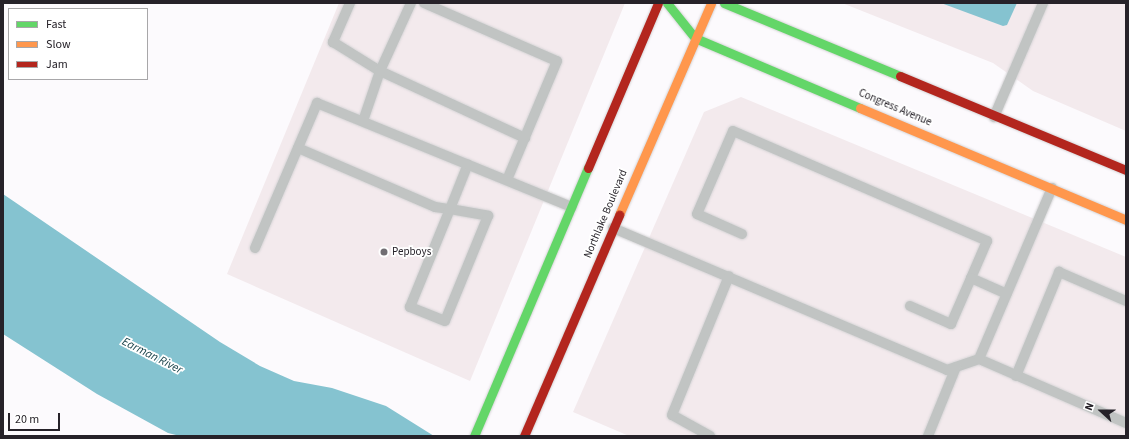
<!DOCTYPE html>
<style>
body{margin:0}
#map{position:relative;width:1129px;height:439px;overflow:hidden;background:#fcfafd;font-family:"Source Sans 3",sans-serif}
div>[style]{position:absolute}
[style*='--x']{left:calc(var(--x)*1px);top:calc(var(--y)*1px);width:calc(var(--w)*1px);rotate:calc(var(--a)*1deg)}
.commercial>*{inset:0;background:#f3eaed}
.water>*{inset:0;background:#85c3d0}
.roads{filter:drop-shadow(0 0 1px #d5d4d6) drop-shadow(0 0 1px #d5d4d6)}
.lane>*{height:10px;margin:-5px;padding:0 5px;transform-origin:5px;border-radius:5px;background:#c1c4c3}
.fast>*{height:9px;margin:-4.5px;padding:0 4.5px;transform-origin:4.5px;border-radius:4.5px;background:#63d668}
.slow>*{height:9px;margin:-4.5px;padding:0 4.5px;transform-origin:4.5px;border-radius:4.5px;background:#ff974d}
.jam>*{height:9px;margin:-4.5px;padding:0 4.5px;transform-origin:4.5px;border-radius:4.5px;background:#b3261e}
.dots>*{width:11px;height:11px;translate:-50% -50%;box-sizing:border-box;border:2px solid #fff;border-radius:50%}
span{translate:-50% -50%;white-space:nowrap;text-align:center;line-height:1.15;-webkit-text-stroke:3.5px #fff;paint-order:stroke}
.street-label{font-size:11px;color:#262229}
.poi-label{font-size:11px;color:#262229}
.left{translate:0 -50%;text-align:left}
.water-label{font-size:12px;color:#174148;font-style:italic}
.frame{position:absolute;inset:0;border:4px solid #262229;pointer-events:none}
.legend{position:absolute;left:8px;top:8px;width:140px;height:72px;box-sizing:border-box;background:#fff;border:1px solid #a8a7a9;margin:0;padding:5px 7px;list-style:none;font-size:12px;color:#262229}
.legend li{display:flex;align-items:center;gap:8px;height:20px}
.legend b{width:20px;border:1px solid #a8a7a9}
.north{position:absolute;left:1081px;top:391px;width:40px;height:40px;-webkit-text-stroke:3px #fff;paint-order:stroke;rotate:291deg;font-size:11px;font-weight:700;line-height:16px;text-align:center;color:#262229}
.north::after{content:'';display:block;margin:auto;width:14px;height:18px;background:#262229;clip-path:polygon(50% 0,100% 100%,50% 72%,0 100%)}
.scale{position:absolute;left:8px;top:413px;width:52px;height:18px;box-sizing:border-box;border:2px solid #262229;border-top:0;padding-left:5px;font-size:12px;line-height:14px;white-space:nowrap;color:#262229;-webkit-text-stroke:3px #fff;paint-order:stroke}
</style>
<div id="map">
<div class="commercial">
<div style="clip-path:polygon(339px 3px,625px 3px,470px 381px,227px 274px)"></div>
<div style="clip-path:polygon(842px 3px,1126px 3px,1126px 131px,1033px 91px,993px 63px)"></div>
<div style="clip-path:polygon(741px 97px,1126px 257px,1126px 436px,629px 436px,573px 412px,704px 112px)"></div>
</div>
<div class="water">
<div style="clip-path:polygon(941px 3px,1017px 3px,1007px 25px,1003px 26px)"></div>
<div style="clip-path:polygon(3px 194px,220px 342px,260px 366px,294px 381px,332px 388px,386px 406px,434px 436px,180px 436px,168px 433px,97px 394px,3px 334px)"></div>
</div>
<div class="roads">
<div class="lane">
<div style="--x:350;--y:3;--w:43;--a:113.6"></div>
<div style="--x:333;--y:42;--w:55;--a:31.7"></div>
<div style="--x:380;--y:71;--w:160;--a:24.8"></div>
<div style="--x:424;--y:3;--w:145;--a:23.6"></div>
<div style="--x:557;--y:61;--w:129;--a:112.8"></div>
<div style="--x:994;--y:117;--w:124;--a:-66.7"></div>
<div style="--x:363;--y:121;--w:53;--a:-71.2"></div>
<div style="--x:380;--y:71;--w:75;--a:-65.5"></div>
<div style="--x:298;--y:148;--w:149;--a:23.3"></div>
<div style="--x:435;--y:207;--w:15;--a:8"></div>
<div style="--x:450;--y:209;--w:39;--a:10"></div>
<div style="--x:488;--y:216;--w:113;--a:112.3"></div>
<div style="--x:445;--y:321;--w:38;--a:-158"></div>
<div style="--x:410;--y:307;--w:106;--a:-67.8"></div>
<div style="--x:450;--y:209;--w:48;--a:-68.2"></div>
<div style="--x:613;--y:228;--w:363;--a:23"></div>
<div style="--x:947;--y:370;--w:34;--a:-19"></div>
<div style="--x:979;--y:359;--w:160;--a:23.5"></div>
<div style="--x:742;--y:234;--w:49;--a:-156"></div>
<div style="--x:697;--y:214;--w:90;--a:-66.6"></div>
<div style="--x:733;--y:131;--w:277;--a:23.4"></div>
<div style="--x:987;--y:241;--w:40;--a:113.4"></div>
<div style="--x:971;--y:278;--w:39;--a:24"></div>
<div style="--x:255;--y:248;--w:158;--a:-66.8"></div>
<div style="--x:317;--y:103;--w:275;--a:22.2"></div>
<div style="--x:910;--y:306;--w:45;--a:23.7"></div>
<div style="--x:951;--y:324;--w:50;--a:-66.5"></div>
<div style="--x:979;--y:359;--w:186;--a:-66.9"></div>
<div style="--x:1016;--y:376;--w:113;--a:-67.5"></div>
<div style="--x:1059;--y:272;--w:73;--a:23.4"></div>
<div style="--x:710;--y:436;--w:43;--a:-151.1"></div>
<div style="--x:672;--y:415;--w:150;--a:-67.7"></div>
<div style="--x:928;--y:436;--w:74;--a:-67.9"></div>
</div>
<div class="fast">
<div style="--x:667;--y:3;--w:45;--a:51.3"></div>
<div style="--x:695;--y:38;--w:179;--a:23"></div>
<div style="--x:724;--y:3;--w:191;--a:22.5"></div>
<div style="--x:474;--y:436;--w:291;--a:-67"></div>
</div>
<div class="slow">
<div style="--x:860;--y:108;--w:289;--a:22.8"></div>
<div style="--x:619;--y:215;--w:231;--a:-66.5"></div>
</div>
<div class="jam">
<div style="--x:900;--y:76;--w:245;--a:22.6"></div>
<div style="--x:588;--y:168;--w:179;--a:-67"></div>
<div style="--x:524;--y:436;--w:241;--a:-66.7"></div>
</div>
</div>
<div class="dots">
<div style="left:384px;top:252px;background:#716e73"></div>
</div>
<div class="street-label">
<span style="left:895px;top:108px;rotate:23deg">Congress Avenue</span>
<span style="left:606px;top:214px;rotate:-67deg">Northlake Boulevard</span>
</div>
<div class="poi-label">
<span class="left" style="left:392px;top:252px">Pepboys</span>
</div>
<div class="water-label">
<span style="left:152px;top:356px;rotate:27deg">Earman River</span>
</div>
<div class="frame"></div>
<ul class="legend">
<li><b style="height:5px;background:#63d668"></b>Fast</li>
<li><b style="height:5px;background:#ff974d"></b>Slow</li>
<li><b style="height:5px;background:#b3261e"></b>Jam</li>
</ul>
<div class="north">N</div>
<div class="scale">20 m</div>
</div>
